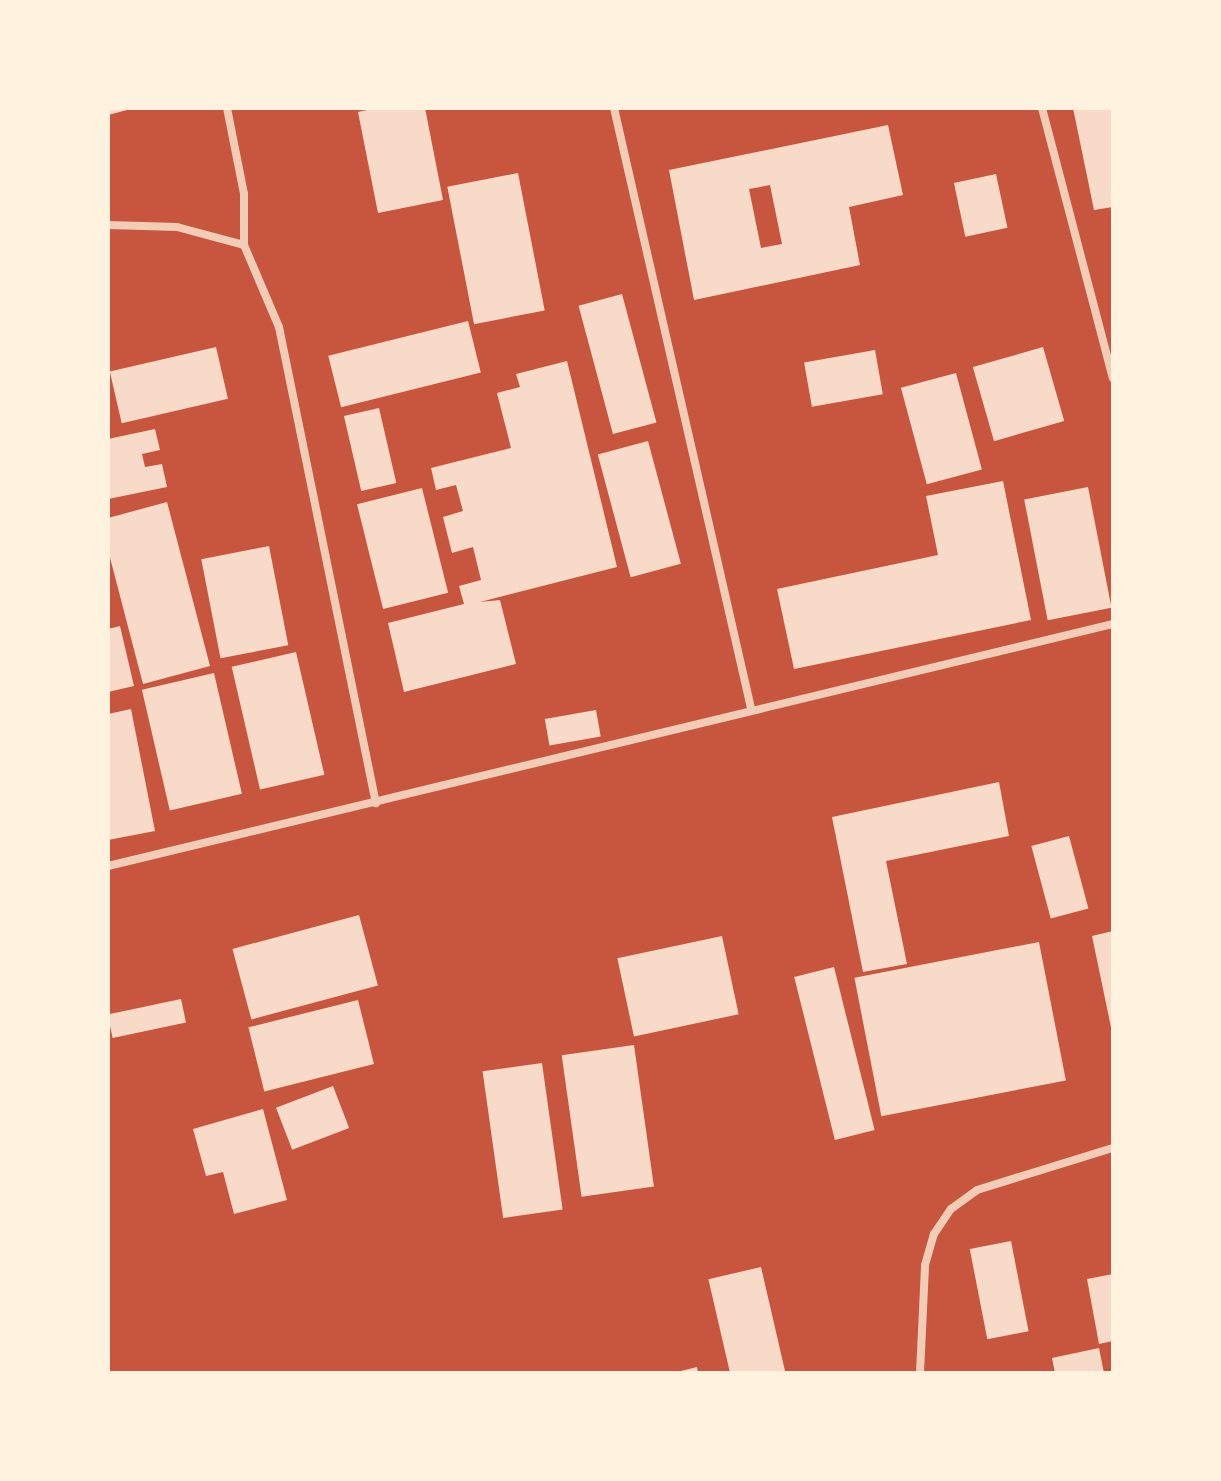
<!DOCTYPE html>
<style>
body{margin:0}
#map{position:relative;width:1221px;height:1481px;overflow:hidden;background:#c8553d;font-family:"Alegreya Sans",sans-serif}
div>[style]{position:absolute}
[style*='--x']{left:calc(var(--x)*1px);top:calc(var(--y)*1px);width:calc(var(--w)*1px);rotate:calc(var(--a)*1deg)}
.building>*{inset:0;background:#f7dbc8;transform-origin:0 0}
.minor>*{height:8px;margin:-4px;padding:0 4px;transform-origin:4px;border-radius:4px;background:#f1ccb7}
span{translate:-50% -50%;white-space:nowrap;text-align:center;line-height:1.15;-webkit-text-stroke:6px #fff3e0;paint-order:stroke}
.frame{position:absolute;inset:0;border:110px solid #fff3e0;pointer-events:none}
</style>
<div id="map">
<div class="building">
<div style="clip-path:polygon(108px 108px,131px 108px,131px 109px,108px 115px)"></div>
<div style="clip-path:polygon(376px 108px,425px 108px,443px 200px,378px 213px,358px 112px)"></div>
<div style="clip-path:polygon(1073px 108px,1113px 108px,1113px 207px,1094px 210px)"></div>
<div style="clip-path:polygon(evenodd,888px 125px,903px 195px,849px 207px,860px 265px,694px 300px,669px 170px,888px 125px,770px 185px,782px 244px,761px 248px,749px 189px,770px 185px)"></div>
<div style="left:518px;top:173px;width:140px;height:72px;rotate:79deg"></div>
<div style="left:996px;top:174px;width:55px;height:43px;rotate:78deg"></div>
<div style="left:622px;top:294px;width:133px;height:45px;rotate:75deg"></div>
<div style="left:468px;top:321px;width:53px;height:144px;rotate:76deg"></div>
<div style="left:216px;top:347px;width:53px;height:109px;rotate:77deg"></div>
<div style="left:1043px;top:347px;width:77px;height:73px;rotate:74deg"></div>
<div style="left:875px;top:350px;width:45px;height:72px;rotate:80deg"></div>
<div style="clip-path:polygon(567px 361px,617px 567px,480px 602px,500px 600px,516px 664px,404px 692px,388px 623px,464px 604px,459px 586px,481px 580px,473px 547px,452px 553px,443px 517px,463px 511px,456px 485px,436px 490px,431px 468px,511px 448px,497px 393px,520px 387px,516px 374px)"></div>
<div style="left:956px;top:373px;width:100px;height:57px;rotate:75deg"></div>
<div style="left:379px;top:408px;width:77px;height:36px;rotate:77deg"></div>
<div style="clip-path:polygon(155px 429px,160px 450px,142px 454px,145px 467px,162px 464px,167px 487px,108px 499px,108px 439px)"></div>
<div style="left:648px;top:441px;width:127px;height:52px;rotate:75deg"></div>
<div style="clip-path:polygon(1003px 481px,1031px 620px,794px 669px,777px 589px,938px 555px,926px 496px)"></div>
<div style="left:1088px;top:487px;width:123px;height:65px;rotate:79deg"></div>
<div style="left:422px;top:488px;width:108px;height:67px;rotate:76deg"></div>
<div style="clip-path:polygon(167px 502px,210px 666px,143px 684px,108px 550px,108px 518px)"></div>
<div style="left:269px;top:546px;width:101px;height:69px;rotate:79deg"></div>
<div style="clip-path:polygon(120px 626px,134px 686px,108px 692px,108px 629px)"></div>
<div style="left:296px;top:652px;width:126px;height:66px;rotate:77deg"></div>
<div style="left:214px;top:673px;width:124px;height:74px;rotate:77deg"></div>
<div style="clip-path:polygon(131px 709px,155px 831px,108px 840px,108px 714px)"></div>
<div style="left:596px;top:710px;width:27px;height:52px;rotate:80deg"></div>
<div style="clip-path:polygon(999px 782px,1009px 836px,886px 861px,907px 964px,863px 972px,832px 817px)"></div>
<div style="left:1069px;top:836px;width:75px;height:39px;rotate:75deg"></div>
<div style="left:359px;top:915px;width:73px;height:131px;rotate:75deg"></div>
<div style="clip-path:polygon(1113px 931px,1113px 1032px,1112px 1032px,1092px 936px)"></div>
<div style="left:722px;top:936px;width:80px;height:107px;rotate:78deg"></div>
<div style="left:1039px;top:942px;width:141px;height:188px;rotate:79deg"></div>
<div style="left:834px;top:967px;width:168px;height:41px;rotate:76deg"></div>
<div style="left:181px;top:999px;width:24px;height:75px;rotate:78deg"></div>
<div style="left:358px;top:1000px;width:66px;height:113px;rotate:76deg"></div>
<div style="left:634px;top:1045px;width:143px;height:73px;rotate:82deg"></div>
<div style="left:542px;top:1063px;width:148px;height:60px;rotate:82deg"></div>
<div style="left:333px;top:1086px;width:45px;height:61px;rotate:69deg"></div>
<div style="clip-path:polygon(263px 1109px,287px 1200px,234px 1214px,223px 1172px,206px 1176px,193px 1129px)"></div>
<div style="left:1011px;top:1241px;width:92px;height:42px;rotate:79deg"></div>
<div style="left:761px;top:1267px;width:109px;height:54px;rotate:77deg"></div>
<div style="clip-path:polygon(1113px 1274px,1113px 1341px,1099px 1344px,1087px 1279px)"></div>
<div style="clip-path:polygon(1099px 1348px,1104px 1373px,1055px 1373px,1052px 1358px)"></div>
<div style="clip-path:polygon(697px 1367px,698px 1373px,677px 1373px,677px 1372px)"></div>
</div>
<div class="minor">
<div style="--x:227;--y:108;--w:88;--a:78.8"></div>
<div style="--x:244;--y:194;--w:51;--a:90"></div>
<div style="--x:244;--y:245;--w:89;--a:66.9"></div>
<div style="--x:279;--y:327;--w:486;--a:78.5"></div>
<div style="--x:614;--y:108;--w:615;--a:77.14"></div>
<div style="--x:1042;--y:108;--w:279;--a:75.3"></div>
<div style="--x:108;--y:225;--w:69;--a:1.7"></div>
<div style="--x:177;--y:227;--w:69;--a:15"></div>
<div style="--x:108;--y:866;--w:1034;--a:-13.54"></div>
<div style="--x:920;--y:1373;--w:108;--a:-87.3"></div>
<div style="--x:925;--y:1265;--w:32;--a:-74"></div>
<div style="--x:934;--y:1234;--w:30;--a:-56"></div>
<div style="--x:951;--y:1209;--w:32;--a:-36"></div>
<div style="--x:977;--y:1190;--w:142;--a:-17.2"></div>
</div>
<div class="frame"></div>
</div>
